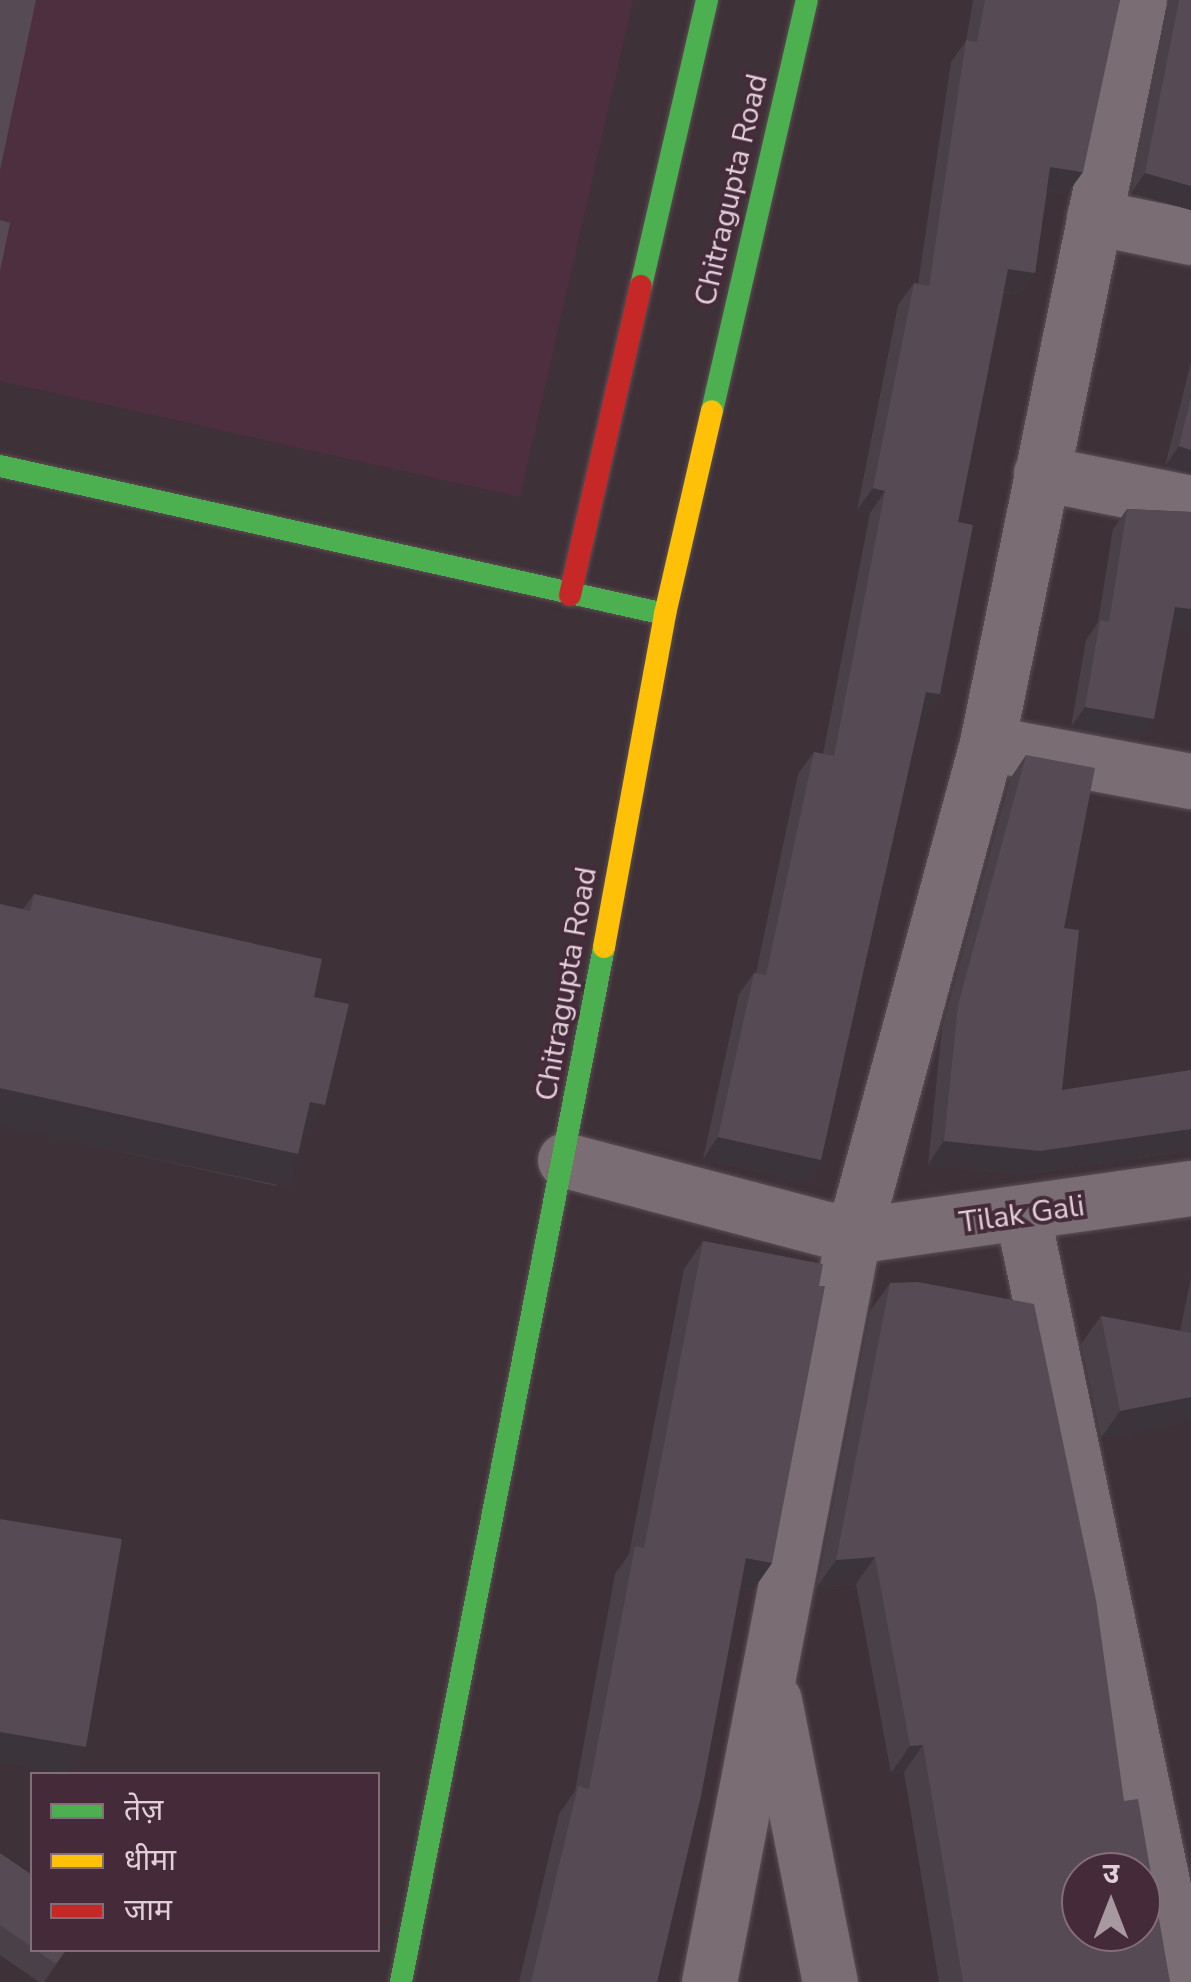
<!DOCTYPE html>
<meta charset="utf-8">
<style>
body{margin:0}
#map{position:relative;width:1191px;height:1982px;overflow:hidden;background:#3f3138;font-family:"Nunito Sans","Noto Sans Devanagari",sans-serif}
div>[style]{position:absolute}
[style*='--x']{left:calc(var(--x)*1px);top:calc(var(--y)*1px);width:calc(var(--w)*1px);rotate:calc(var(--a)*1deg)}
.built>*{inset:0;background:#4e2f40}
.roads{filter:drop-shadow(0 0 2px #5a4e54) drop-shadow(0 0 2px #5a4e54)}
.street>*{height:55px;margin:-27.5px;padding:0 27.5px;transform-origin:27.5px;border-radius:27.5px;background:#7a6e74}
.fast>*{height:22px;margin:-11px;padding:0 11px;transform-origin:11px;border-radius:11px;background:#4caf50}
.slow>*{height:22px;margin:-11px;padding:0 11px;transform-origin:11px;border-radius:11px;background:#ffc107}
.jam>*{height:22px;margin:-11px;padding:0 11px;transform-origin:11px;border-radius:11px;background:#c62828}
.wall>*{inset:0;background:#4a4048}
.shaded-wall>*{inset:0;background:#3c343b;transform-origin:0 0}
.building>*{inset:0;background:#564a54}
span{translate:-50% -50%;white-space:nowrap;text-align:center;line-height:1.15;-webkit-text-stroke:8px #452b39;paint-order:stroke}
.street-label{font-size:30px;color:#e1d0d8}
.legend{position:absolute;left:30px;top:1772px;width:350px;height:180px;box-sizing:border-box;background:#452b39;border:2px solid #836d79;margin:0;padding:12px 18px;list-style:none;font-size:30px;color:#e1d0d8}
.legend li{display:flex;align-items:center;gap:20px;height:50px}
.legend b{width:50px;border:2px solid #836d79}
.north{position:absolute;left:1061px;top:1852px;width:100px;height:100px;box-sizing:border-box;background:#452b39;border:2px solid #836d79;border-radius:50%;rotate:0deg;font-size:28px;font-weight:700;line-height:40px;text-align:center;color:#e1d0d8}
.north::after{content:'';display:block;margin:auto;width:35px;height:45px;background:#a898a0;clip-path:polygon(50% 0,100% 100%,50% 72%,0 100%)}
</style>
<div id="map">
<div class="built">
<div style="clip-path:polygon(0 0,633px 0,520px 497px,0 381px)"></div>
</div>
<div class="roads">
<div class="street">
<div style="--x:1094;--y:217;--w:99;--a:11.7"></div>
<div style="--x:1041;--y:473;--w:153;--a:11.3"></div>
<div style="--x:987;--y:743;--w:208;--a:10.6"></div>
<div style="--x:565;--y:1160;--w:298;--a:14.8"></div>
<div style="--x:853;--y:1236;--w:341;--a:-8.1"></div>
<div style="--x:1023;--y:1217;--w:782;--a:78.19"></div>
<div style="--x:774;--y:1700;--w:288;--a:78.8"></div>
<div style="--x:709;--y:1982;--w:760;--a:-79.07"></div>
<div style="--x:853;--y:1236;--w:511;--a:-74.79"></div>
<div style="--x:987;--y:743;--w:758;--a:-78.44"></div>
</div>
<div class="fast">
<div style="--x:641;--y:286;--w:294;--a:-77"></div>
<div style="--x:712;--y:411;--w:422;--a:-77"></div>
<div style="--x:0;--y:466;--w:681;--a:12.55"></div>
<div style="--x:401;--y:1982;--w:1055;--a:-78.9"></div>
</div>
<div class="slow">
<div style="--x:604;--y:947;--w:339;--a:-79.6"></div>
<div style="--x:665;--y:614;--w:208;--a:-77"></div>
</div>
<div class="jam">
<div style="--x:570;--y:595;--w:317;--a:-77.1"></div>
</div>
</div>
<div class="wall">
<div style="clip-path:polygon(973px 0,1120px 0,1067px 194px,1047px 191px,1035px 273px,1019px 294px,1004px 292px,958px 522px,940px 694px,924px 716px,921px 715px,821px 1160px,806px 1182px,703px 1159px,739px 994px,754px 973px,756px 973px,798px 774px,814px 752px,823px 754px,870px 513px,857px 510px,898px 305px,914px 283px,918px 284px,951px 62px,966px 41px)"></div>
<div style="clip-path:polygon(1168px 0,1191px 0,1191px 210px,1131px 193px)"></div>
<div style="clip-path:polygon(1191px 362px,1191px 473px,1165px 466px)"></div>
<div style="clip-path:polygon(1127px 509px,1191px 512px,1191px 631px,1171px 628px,1140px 739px,1071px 727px,1086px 640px,1098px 622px,1113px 529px)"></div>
<div style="clip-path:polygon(1026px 755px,1064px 928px,1062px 1090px,1191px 1070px,1191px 1150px,1023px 1175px,928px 1165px,942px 1028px,1010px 779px)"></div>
<div style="clip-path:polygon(34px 894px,314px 997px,325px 1105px,302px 1137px,298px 1154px,276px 1186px,0 1125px,0 904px,23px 909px)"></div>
<div style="clip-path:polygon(703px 1241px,772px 1563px,753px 1590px,740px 1588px,657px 1982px,519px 1982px,559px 1814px,575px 1791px,615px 1574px,629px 1554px,684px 1269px)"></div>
<div style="clip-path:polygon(1191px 1278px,1191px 1421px,1101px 1438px,1081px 1344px,1101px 1316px,1180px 1331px)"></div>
<div style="clip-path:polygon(890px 1283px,1124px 1801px,1170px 1982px,939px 1982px,904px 1772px,891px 1773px,856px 1584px,817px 1587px,870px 1311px)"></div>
<div style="clip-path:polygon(0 1853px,32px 1875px,32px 1950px,66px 1950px,44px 1982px,39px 1982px,0 1955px)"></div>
</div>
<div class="shaded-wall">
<div style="clip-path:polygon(1050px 167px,1083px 172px,1067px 194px,1035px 189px)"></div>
<div style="clip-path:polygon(1145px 173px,1191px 186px,1191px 210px,1131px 193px)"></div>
<div style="clip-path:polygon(1008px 269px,1035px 273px,1019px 294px,993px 290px)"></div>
<div style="clip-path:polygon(1179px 446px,1191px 450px,1191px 473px,1165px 466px)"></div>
<div style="clip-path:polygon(873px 488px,885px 491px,870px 513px,857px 510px)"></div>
<div style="clip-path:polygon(1175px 607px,1191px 609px,1191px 631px,1161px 627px)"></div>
<div style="clip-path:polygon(926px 692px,940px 694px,924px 716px,911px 713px)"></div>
<div style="clip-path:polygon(1085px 707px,1154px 719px,1140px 739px,1071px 727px)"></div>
<div style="left:0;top:1088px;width:305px;height:37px;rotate:12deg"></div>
<div style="clip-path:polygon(310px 1102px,325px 1105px,303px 1137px,287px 1134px)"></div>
<div style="clip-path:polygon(1191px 1129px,1191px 1150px,1023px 1175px,928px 1165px,944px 1141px)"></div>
<div style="clip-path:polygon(718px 1137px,821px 1160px,806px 1182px,703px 1159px)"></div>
<div style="clip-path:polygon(1191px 1397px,1191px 1421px,1101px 1438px,1120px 1411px)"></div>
<div style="clip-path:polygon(875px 1557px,856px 1584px,817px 1587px,836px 1560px)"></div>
<div style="clip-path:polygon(746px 1558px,772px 1563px,753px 1590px,726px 1585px)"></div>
<div style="clip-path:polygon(0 1732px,86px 1747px,67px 1774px,0 1763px)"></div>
<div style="clip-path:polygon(923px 1745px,904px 1772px,891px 1773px,910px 1746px)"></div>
</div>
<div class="building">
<div style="clip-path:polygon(0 0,36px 0,0 170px)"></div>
<div style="clip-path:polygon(985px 0,1120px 0,1083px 172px,1050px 167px,1035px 273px,1008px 269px,958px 522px,973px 525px,940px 694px,926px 692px,821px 1160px,718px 1137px,754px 973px,766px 975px,814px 752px,834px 756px,885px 491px,873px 488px,914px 283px,929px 286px,966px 40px,977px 42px)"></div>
<div style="clip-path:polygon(1179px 0,1191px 0,1191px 186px,1145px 173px)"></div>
<div style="clip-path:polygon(0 220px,10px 223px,0 271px)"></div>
<div style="clip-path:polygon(1191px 398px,1191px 450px,1179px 446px)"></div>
<div style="clip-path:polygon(1127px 509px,1191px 512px,1191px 609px,1175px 607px,1154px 719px,1085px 707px,1100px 620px,1109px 622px)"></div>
<div style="clip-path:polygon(1026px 755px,1095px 768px,1064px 928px,1079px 930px,1062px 1090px,1191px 1070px,1191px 1129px,1040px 1151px,944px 1141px,958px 1005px)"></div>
<div style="clip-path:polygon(34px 894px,322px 959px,314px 997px,349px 1004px,325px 1105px,310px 1102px,298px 1154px,0 1088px,0 904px,30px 911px)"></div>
<div style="clip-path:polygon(703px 1241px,823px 1264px,819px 1286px,825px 1286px,772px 1563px,746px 1558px,701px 1796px,657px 1982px,531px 1982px,578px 1786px,589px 1789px,635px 1546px,644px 1548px)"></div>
<div style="clip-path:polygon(evenodd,918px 1282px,1034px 1304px,1096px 1600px,1124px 1801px,1138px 1799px,1170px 1982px,963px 1982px,923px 1745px,910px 1746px,875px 1557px,836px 1560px,890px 1283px,918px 1282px,1081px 1872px,1141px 1872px,1141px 1932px,1081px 1932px,1081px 1872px)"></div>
<div style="clip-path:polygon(1101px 1316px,1191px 1333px,1191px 1397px,1120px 1411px)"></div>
<div style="clip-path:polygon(0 1519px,122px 1539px,86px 1747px,0 1732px)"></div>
<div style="clip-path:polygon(0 1853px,32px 1875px,32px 1947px,0 1925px)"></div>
<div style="clip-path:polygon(36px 1950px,66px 1950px,56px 1964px)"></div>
</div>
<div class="street-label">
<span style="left:732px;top:190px;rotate:-77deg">Chitragupta Road</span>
<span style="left:567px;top:984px;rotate:-80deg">Chitragupta Road</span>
<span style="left:1022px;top:1215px;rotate:-8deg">Tilak Gali</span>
</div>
<ul class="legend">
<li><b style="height:12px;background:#4caf50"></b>तेज़</li>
<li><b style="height:12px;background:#ffc107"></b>धीमा</li>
<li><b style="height:12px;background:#c62828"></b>जाम</li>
</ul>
<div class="north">उ</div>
</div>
